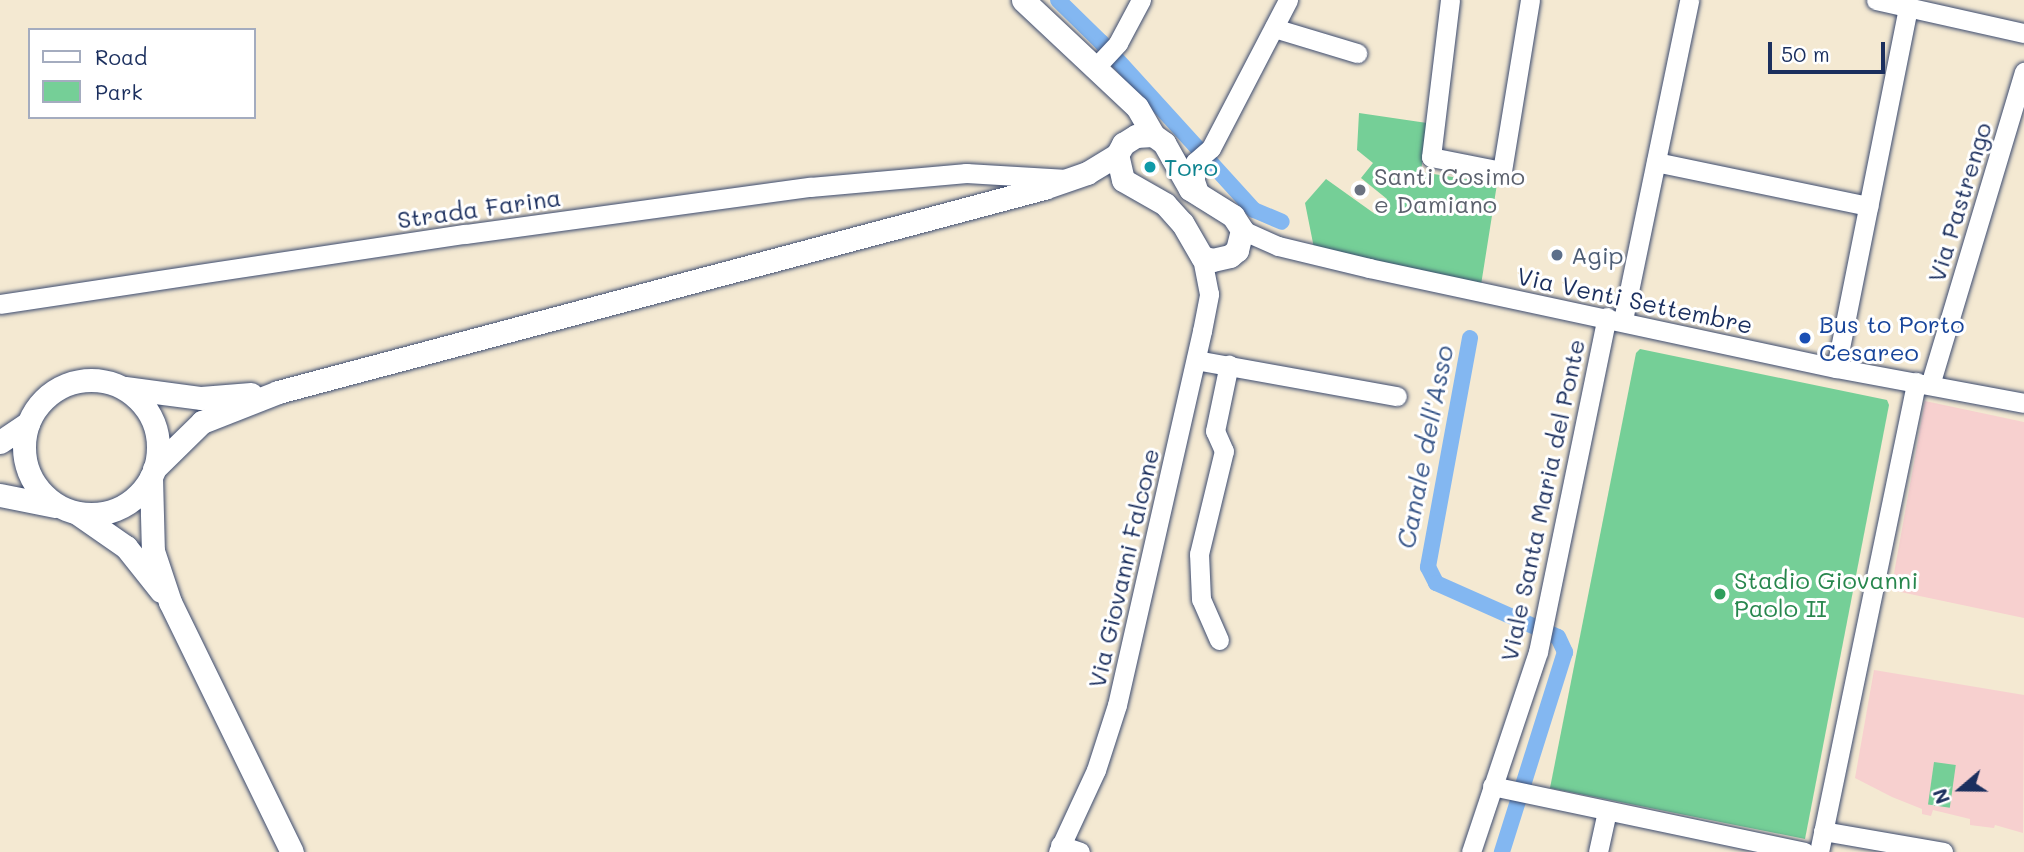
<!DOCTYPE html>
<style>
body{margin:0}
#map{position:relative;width:2024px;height:852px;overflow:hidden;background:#f4e9d2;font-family:Mali,sans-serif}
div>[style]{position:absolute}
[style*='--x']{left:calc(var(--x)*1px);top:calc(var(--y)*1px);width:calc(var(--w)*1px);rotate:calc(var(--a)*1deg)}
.built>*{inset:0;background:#f7d0cf}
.green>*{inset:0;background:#75cf97;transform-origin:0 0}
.canal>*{height:16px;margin:-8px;padding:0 8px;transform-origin:8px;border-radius:8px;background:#83b7f1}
.roads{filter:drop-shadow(0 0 2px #3c4b6f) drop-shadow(0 0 2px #3c4b6f)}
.minor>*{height:19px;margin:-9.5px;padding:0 9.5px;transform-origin:9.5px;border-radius:9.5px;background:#fff}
.major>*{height:23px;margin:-11.5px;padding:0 11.5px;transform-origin:11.5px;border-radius:11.5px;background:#fff}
.major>.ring{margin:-11.5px;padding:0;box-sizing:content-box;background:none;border:23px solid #fff;border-radius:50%}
.dots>*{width:19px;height:19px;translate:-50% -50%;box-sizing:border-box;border:4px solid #fff;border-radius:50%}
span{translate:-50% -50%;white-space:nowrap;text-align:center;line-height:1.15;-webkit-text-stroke:6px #fff;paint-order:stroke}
.culture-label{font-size:24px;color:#0d838f}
.left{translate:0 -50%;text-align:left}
.worship-label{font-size:24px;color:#5b616d}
.street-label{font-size:24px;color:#1b2f5e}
.service-label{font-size:24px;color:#4e5e75}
.transit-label{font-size:24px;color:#164399}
.leisure-label{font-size:24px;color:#27864d}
.water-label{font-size:26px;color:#3a588a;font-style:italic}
.legend{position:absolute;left:28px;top:28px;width:228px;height:91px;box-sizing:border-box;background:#fff;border:2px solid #a4acbf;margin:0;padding:9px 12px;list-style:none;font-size:21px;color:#1b2f5e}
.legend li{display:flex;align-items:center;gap:14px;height:35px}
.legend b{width:35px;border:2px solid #a4acbf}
.north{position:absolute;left:1926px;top:754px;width:70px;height:70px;-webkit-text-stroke:5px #fff;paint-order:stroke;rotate:250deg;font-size:19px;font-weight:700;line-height:28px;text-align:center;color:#1b2f5e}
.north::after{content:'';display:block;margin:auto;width:24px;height:32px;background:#1b2f5e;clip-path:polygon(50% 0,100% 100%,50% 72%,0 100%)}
.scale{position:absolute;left:1768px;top:42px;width:117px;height:32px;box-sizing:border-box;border:4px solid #1b2f5e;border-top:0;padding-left:9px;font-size:21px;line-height:24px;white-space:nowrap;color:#1b2f5e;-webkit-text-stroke:5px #fff;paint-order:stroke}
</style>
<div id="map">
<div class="built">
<div style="clip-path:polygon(1925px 401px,2024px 422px,2024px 618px,1891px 590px)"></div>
<div style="clip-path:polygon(1874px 670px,2024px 695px,2023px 833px,1995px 825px,1994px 828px,1970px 825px,1970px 819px,1933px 810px,1931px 816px,1922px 814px,1922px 809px,1892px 797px,1855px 778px)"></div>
</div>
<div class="green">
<div style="clip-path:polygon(1359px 113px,1427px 123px,1421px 172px,1497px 184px,1481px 285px,1314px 248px,1305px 203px,1326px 179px,1375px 214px,1387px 199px,1361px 178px,1373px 163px,1357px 150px)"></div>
<div style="clip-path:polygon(1640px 349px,1887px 400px,1889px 405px,1805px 839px,1550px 788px,1636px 353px)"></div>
<div style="left:1934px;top:762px;width:22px;height:43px;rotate:8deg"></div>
</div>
<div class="canal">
<div style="--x:1058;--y:0;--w:60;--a:44.3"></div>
<div style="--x:1101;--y:42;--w:227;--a:47.7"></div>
<div style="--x:1254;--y:210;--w:30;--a:23"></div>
<div style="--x:1470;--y:338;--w:233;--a:100.4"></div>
<div style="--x:1428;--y:567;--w:18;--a:63"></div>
<div style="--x:1436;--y:583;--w:133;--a:23.9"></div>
<div style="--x:1558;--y:637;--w:17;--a:65"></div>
<div style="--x:1565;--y:652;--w:210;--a:107.5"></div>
</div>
<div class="roads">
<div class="minor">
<div style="--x:1450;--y:0;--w:158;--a:96.9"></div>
<div style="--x:1431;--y:157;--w:72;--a:11.2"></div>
<div style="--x:1502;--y:171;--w:173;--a:-80.7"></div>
<div style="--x:1876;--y:0;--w:152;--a:12.6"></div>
<div style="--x:1274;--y:28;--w:87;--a:16.8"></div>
<div style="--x:1095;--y:68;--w:34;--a:-47"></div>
<div style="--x:1118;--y:43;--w:49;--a:-61.9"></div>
<div style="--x:1656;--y:162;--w:217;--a:11.7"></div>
<div style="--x:1201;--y:198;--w:18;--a:-109"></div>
<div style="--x:1195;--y:181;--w:19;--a:-90"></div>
<div style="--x:1195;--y:162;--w:21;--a:-41"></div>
<div style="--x:1211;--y:148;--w:167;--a:-62.5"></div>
<div style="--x:1242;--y:230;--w:39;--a:24"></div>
<div style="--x:1278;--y:246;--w:94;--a:13.6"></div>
<div style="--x:1369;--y:268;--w:478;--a:12.1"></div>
<div style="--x:1836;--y:368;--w:191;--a:10.5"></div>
<div style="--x:0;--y:304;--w:470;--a:-8.6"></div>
<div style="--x:465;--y:234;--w:348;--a:-7.8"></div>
<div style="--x:810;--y:187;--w:157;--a:-5.1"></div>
<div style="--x:966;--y:173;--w:101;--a:3.4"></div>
<div style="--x:1623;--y:320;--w:327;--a:-78.3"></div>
<div style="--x:1196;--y:360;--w:204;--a:10.2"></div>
<div style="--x:1836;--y:368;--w:368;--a:-78.7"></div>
<div style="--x:1930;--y:385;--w:327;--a:-73.3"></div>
<div style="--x:1219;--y:640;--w:45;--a:-113.7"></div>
<div style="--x:1201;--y:599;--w:45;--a:-92.5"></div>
<div style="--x:1199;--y:554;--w:106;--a:-76.4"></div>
<div style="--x:1224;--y:451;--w:22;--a:-114"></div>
<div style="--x:1215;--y:431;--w:68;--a:-78.2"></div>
<div style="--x:1492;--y:786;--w:319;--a:11.9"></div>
<div style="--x:1823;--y:831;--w:122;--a:9.9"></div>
<div style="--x:1060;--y:845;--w:21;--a:19"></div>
<div style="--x:1058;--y:852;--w:90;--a:-65.1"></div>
<div style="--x:1096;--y:770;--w:68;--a:-72.1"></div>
<div style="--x:1117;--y:705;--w:384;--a:-77.2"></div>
<div style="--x:1202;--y:331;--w:38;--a:-79"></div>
<div style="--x:1209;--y:294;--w:38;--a:-101"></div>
<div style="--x:1471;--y:852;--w:211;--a:-71.5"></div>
<div style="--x:1538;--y:652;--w:342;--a:-78.4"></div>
<div style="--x:1598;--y:852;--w:42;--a:-77.6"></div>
<div style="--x:1819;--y:852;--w:480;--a:-78.3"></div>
</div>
<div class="major">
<div style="--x:1023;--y:0;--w:156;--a:43.2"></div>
<div style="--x:1137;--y:107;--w:32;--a:60"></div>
<div style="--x:1153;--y:135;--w:14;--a:36"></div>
<div style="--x:1164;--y:143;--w:53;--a:60.5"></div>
<div style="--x:1190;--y:189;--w:51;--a:32.1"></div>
<div style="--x:1233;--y:216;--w:17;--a:57"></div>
<div style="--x:1242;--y:230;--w:21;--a:104"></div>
<div style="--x:1237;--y:250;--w:9;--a:139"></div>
<div style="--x:1230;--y:256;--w:18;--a:167"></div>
<div style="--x:1212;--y:260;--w:10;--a:-163"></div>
<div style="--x:1202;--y:257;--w:39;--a:-120"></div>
<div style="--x:1182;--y:223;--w:25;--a:-132"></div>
<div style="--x:1165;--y:204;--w:48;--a:-150.3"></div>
<div style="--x:1123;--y:180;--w:26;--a:-103"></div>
<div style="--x:1117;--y:155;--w:13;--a:-61"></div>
<div style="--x:1123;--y:144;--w:15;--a:-32"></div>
<div style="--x:1136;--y:136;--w:17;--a:-3"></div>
<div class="ring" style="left:24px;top:380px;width:111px;height:111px"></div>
<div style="--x:125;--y:388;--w:77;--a:7.5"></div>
<div style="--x:201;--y:398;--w:50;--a:-4.6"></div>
<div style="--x:0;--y:442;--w:34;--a:-34"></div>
<div style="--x:154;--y:469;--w:67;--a:-44.4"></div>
<div style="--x:202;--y:422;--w:82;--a:-21.5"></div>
<div style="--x:278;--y:392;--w:793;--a:-14.91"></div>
<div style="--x:1044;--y:188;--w:46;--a:-19.2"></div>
<div style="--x:1087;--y:173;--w:35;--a:-31"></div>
<div style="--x:151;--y:477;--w:74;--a:88.5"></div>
<div style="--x:153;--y:551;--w:54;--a:71.6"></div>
<div style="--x:170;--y:602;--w:278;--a:64"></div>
<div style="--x:0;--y:495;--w:56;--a:11.3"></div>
<div style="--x:77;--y:513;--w:60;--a:34.8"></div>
<div style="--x:126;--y:547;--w:56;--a:51.5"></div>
</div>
</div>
<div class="dots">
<div style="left:1150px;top:167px;background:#0f9aa8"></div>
<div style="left:1360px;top:190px;background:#6b7280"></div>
<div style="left:1557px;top:255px;background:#5c6f8a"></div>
<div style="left:1805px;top:338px;background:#1a4fb4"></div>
<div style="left:1720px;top:594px;background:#2e9e5b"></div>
</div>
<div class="culture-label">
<span class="left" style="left:1164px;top:167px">Toro</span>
</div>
<div class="worship-label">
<span class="left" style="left:1374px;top:190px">Santi Cosimo<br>e Damiano</span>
</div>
<div class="street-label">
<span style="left:1959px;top:202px;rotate:-73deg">Via Pastrengo</span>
<span style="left:479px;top:208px;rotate:-8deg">Strada Farina</span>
<span style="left:1635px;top:300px;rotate:12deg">Via Venti Settembre</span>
<span style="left:1542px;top:500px;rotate:-78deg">Viale Santa Maria del Ponte</span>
<span style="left:1123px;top:568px;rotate:-77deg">Via Giovanni Falcone</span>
</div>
<div class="service-label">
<span class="left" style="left:1571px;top:255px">Agip</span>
</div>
<div class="transit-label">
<span class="left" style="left:1819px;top:338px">Bus to Porto<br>Cesareo</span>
</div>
<div class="leisure-label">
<span class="left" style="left:1734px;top:594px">Stadio Giovanni<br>Paolo II</span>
</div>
<div class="water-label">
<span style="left:1425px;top:447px;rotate:-79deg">Canale dell'Asso</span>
</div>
<ul class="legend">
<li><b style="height:9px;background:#fff"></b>Road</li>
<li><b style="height:19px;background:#75cf97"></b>Park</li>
</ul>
<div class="north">N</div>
<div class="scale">50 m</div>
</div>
